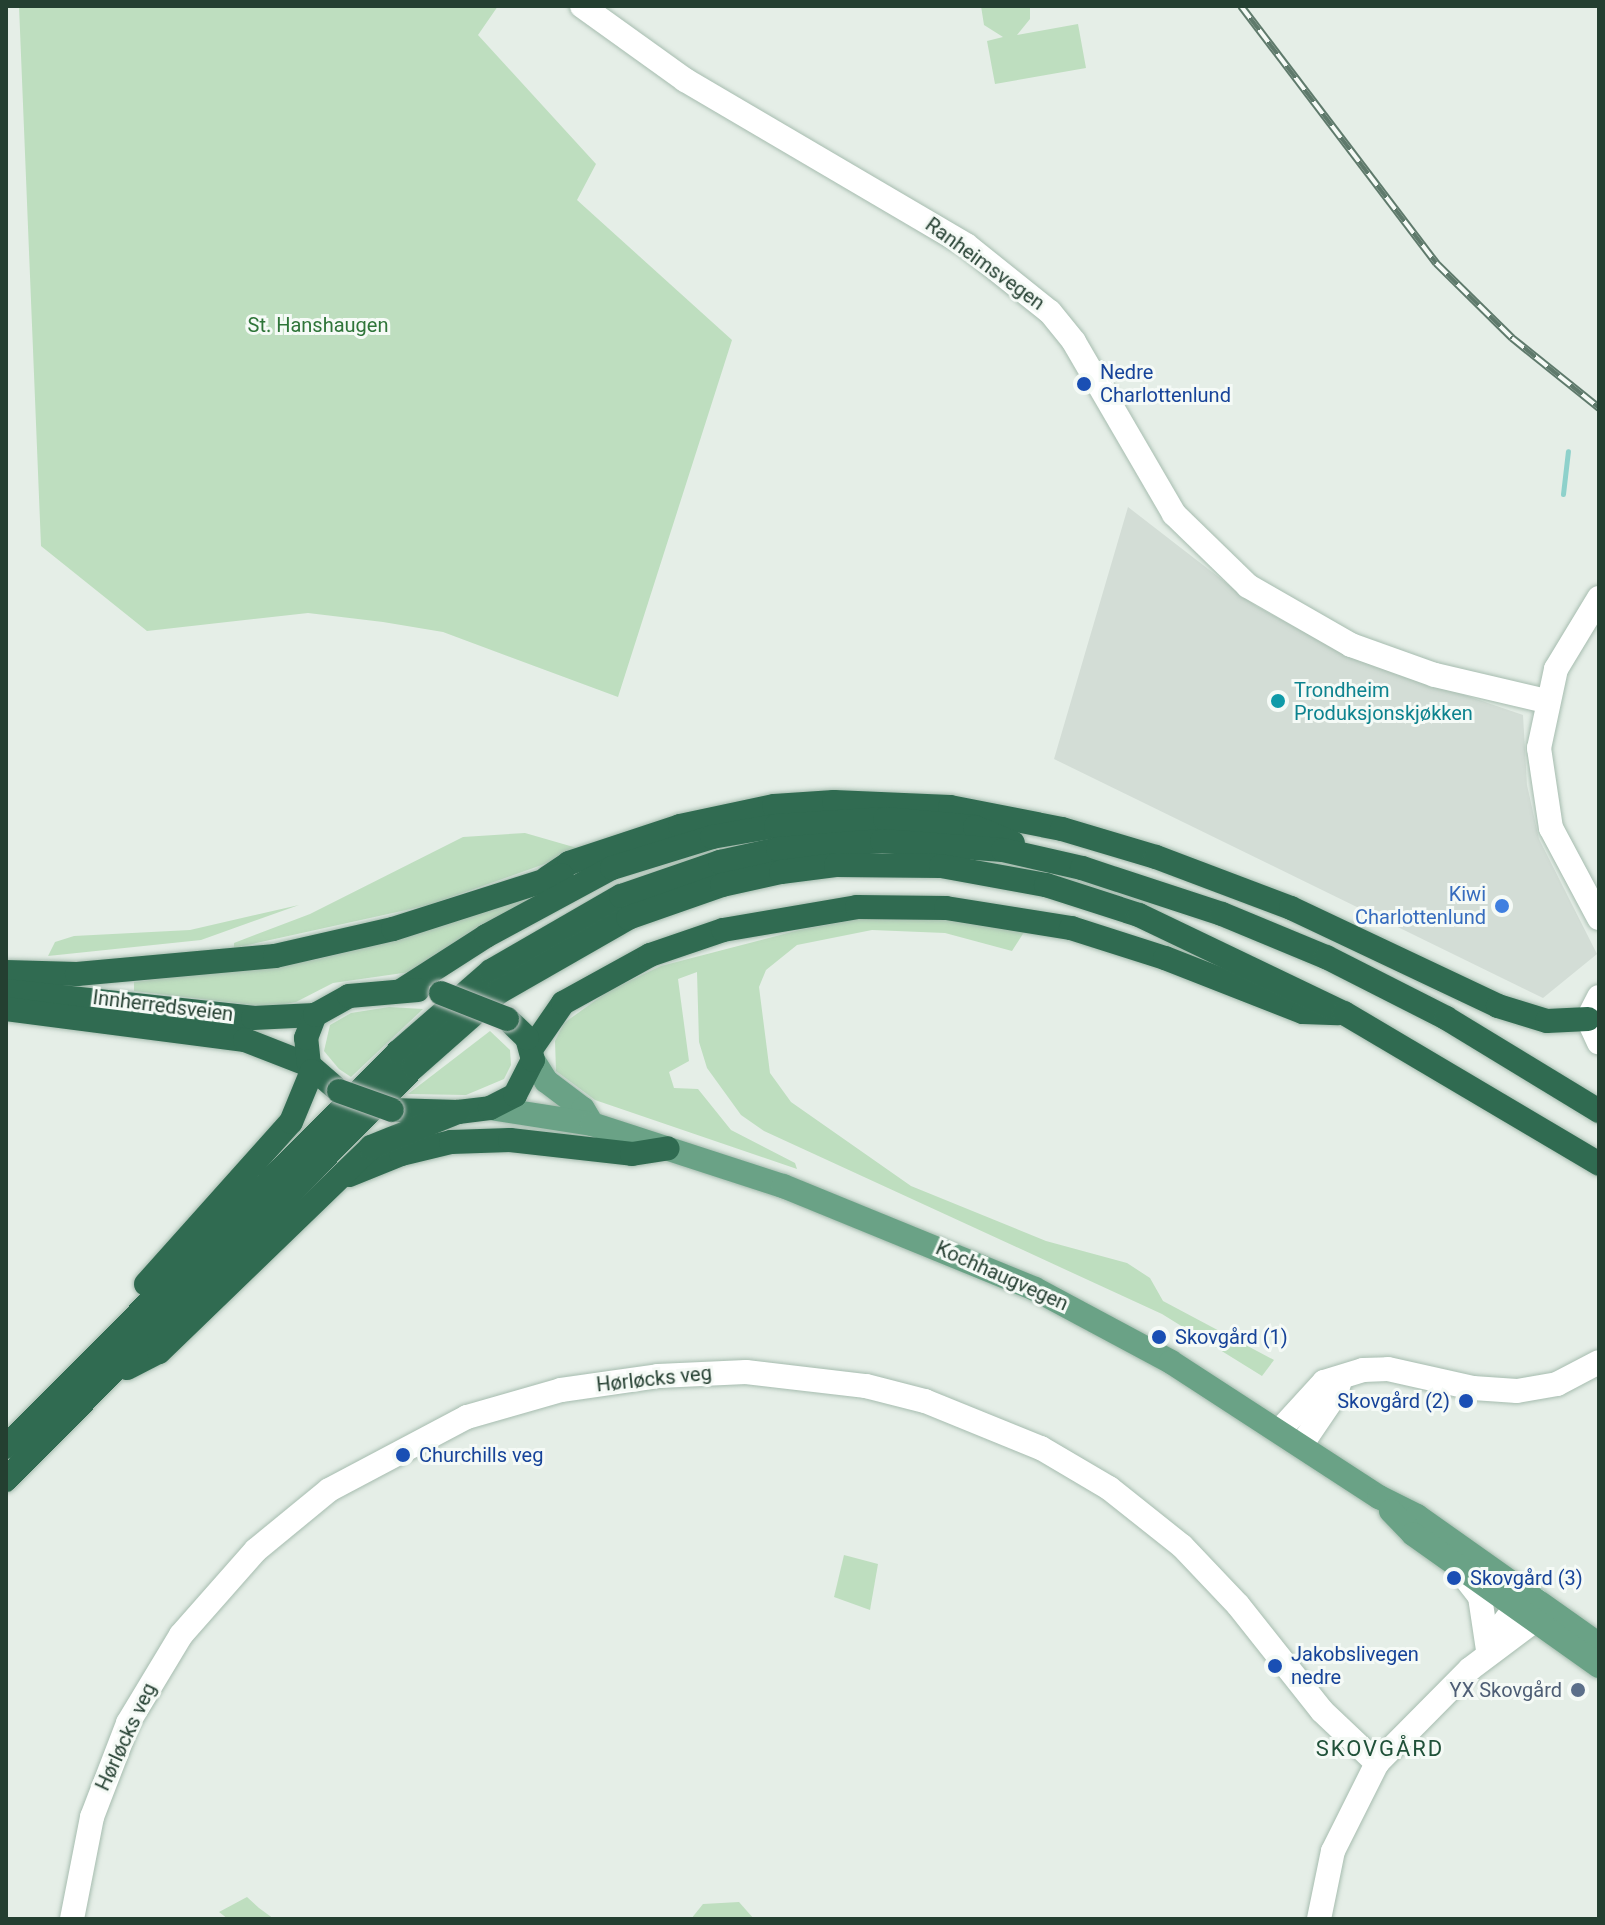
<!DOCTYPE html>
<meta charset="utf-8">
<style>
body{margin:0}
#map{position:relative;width:1605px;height:1925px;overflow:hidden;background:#e5eee7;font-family:Roboto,sans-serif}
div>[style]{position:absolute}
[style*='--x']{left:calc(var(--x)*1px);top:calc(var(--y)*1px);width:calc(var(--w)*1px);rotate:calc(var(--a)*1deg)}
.built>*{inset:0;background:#d3ddd6}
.green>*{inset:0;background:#bedebf}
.stream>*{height:5px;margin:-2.5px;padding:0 2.5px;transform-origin:2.5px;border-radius:2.5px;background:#8ed1cb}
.roads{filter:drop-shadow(0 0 2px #a6bcaf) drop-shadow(0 0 2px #a6bcaf)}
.secondary>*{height:24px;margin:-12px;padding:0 12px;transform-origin:12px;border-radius:12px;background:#fff}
.primary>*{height:24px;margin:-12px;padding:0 12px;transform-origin:12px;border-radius:12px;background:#6aa286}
.highway>*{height:24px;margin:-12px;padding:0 12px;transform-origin:12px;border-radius:12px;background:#306b51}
.rail>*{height:8px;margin-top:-4px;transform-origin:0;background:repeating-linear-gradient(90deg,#f5faf6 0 15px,#5f7a6c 0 30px);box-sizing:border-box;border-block:2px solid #5f7a6c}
.bridges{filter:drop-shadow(0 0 2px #c2c9c5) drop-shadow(0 0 2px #c2c9c5)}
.highway-bridge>*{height:24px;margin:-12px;padding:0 12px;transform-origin:12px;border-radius:12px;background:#306b51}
.dots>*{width:22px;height:22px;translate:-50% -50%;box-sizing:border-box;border:4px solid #f5faf6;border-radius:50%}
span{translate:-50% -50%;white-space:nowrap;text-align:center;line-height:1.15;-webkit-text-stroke:6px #f5faf6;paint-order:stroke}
.street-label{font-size:20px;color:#243f31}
.park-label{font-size:20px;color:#2f7539}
.transit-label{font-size:20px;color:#164399}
.left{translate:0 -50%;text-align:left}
.right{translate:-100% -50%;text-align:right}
.culture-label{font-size:20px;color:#0d838f}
.shop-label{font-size:20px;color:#366cbe}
.service-label{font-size:20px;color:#4e5e75}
.neighbourhood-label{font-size:22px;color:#205139;letter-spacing:2px}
.frame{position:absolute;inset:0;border:8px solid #243f31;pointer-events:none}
</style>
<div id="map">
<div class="built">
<div style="clip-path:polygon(1128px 507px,1256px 606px,1345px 654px,1523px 715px,1527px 785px,1539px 839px,1597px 954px,1543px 998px,1054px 759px)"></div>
</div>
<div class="green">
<div style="clip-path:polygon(19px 6px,498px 6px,478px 35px,596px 164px,577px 200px,732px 340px,618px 697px,443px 632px,383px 622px,308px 613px,147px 631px,41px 546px)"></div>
<div style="clip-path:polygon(981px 6px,1030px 6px,1030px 19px,1017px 35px,1078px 24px,1086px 68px,995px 84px,987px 41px,1003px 37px,984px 25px)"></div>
<div style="clip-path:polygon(525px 833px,584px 850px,429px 905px,234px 948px,234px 943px,310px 914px,463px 837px)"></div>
<div style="clip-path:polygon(549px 889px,410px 972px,333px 983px,296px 1002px,268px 1007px,134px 991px,134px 982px,314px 960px,384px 943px)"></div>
<div style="clip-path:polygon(299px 905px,201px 940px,48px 956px,55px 942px,74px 936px,190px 930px)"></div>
<div style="clip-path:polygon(927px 916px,1026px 929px,1012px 951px,945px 933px,872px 930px,797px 945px,766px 970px,759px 987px,770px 1073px,791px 1102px,911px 1186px,1046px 1241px,1127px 1263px,1150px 1278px,1163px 1301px,1274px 1360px,1262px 1376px,1162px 1314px,764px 1131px,741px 1115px,707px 1068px,699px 1042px,697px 972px,678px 979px,689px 1061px,669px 1072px,674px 1088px,698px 1089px,731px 1130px,795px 1163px,797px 1169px,595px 1100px,556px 1071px,555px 1041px,564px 1023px,610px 990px,661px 966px,799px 930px,864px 918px)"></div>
<div style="clip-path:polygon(389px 1007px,423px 1009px,351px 1077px,339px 1069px,324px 1051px,330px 1025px,351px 1013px)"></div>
<div style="clip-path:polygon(490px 1031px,510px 1050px,511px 1065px,504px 1079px,466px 1095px,408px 1094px)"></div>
<div style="clip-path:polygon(844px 1555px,878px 1564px,870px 1610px,834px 1597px)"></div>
<div style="clip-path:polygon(247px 1897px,259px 1908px,274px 1919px,228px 1919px,219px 1912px)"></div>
<div style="clip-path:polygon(739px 1902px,754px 1919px,691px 1919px,703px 1904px)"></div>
</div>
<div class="stream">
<div style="--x:1563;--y:494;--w:43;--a:-83.4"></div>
</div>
<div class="roads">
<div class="secondary">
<div style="--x:582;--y:6;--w:127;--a:35.7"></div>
<div style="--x:685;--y:80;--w:326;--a:30.4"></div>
<div style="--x:966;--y:245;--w:107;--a:38.6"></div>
<div style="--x:1050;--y:312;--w:38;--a:51"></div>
<div style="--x:1074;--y:342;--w:199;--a:59.8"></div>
<div style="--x:1174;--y:514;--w:103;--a:44.2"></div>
<div style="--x:1248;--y:586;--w:119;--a:29.8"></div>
<div style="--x:1351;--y:645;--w:89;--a:19.7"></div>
<div style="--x:1435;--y:675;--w:114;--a:13.2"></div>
<div style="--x:1599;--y:598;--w:83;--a:121.2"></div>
<div style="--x:1556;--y:669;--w:81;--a:102.1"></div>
<div style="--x:1539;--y:748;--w:81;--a:81.5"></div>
<div style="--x:1551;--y:828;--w:102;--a:61.9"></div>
<div style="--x:1599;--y:997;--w:25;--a:117"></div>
<div style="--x:1588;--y:1019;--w:26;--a:65"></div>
<div style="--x:1280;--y:1430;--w:65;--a:-47.5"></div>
<div style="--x:1324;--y:1382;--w:41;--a:-17.1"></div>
<div style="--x:1363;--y:1370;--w:25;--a:-2"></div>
<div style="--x:1388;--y:1369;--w:87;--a:12.6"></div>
<div style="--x:1473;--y:1388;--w:44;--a:3.9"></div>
<div style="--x:1517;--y:1391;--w:41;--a:-9.9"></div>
<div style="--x:1557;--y:1384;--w:47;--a:-27.6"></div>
<div style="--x:1302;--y:1444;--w:60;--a:-55.8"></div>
<div style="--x:1336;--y:1394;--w:15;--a:-74"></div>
<div style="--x:1460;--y:1571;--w:33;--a:52"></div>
<div style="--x:1480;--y:1597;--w:54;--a:81.4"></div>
<div style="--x:72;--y:1919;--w:104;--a:-78.9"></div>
<div style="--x:92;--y:1817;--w:101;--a:-69"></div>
<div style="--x:128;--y:1723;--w:103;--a:-58.9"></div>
<div style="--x:181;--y:1635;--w:113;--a:-48.6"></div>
<div style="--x:256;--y:1550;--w:94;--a:-39.4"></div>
<div style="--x:329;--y:1490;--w:156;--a:-27.9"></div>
<div style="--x:467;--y:1417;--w:98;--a:-16"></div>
<div style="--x:561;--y:1390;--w:98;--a:-8.2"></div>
<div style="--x:658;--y:1376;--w:88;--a:-2.6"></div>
<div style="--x:746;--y:1372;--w:121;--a:6.7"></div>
<div style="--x:866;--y:1386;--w:61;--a:14.3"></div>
<div style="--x:925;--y:1401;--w:125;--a:22.1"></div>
<div style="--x:1041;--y:1448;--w:79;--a:30.5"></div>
<div style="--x:1109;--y:1488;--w:93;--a:38.5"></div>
<div style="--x:1182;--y:1546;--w:81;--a:46.5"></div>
<div style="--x:1238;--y:1605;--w:135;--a:51.6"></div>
<div style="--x:1322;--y:1711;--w:76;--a:43.4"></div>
<div style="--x:1319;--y:1919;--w:69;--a:-78.4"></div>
<div style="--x:1333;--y:1851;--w:98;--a:-63.4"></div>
<div style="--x:1377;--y:1763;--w:132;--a:-45.3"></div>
<div style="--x:1470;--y:1669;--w:80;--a:-36.9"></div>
<div style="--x:1534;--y:1621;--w:21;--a:-85"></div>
<div style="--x:1536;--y:1600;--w:22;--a:159"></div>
<div style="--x:1515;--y:1608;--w:43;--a:127.4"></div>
</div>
<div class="primary">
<div style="--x:533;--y:1060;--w:25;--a:58"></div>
<div style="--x:546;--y:1081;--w:46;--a:37.1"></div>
<div style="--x:583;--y:1109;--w:17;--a:59"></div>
<div style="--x:490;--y:1108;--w:103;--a:8.9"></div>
<div style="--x:592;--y:1124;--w:201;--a:18"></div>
<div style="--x:783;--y:1186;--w:272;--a:22.2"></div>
<div style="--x:1035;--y:1289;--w:154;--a:28.2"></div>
<div style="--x:1171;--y:1362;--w:248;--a:33"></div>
<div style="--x:1379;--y:1497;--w:42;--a:26.6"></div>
<div style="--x:1417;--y:1516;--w:223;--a:35.3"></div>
<div style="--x:1391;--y:1511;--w:32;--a:46"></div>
<div style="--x:1413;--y:1534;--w:228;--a:35.4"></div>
</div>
<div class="highway">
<div style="--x:547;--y:878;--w:27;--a:-34"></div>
<div style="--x:569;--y:863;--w:117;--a:-18.4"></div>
<div style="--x:680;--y:826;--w:96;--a:-12"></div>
<div style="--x:774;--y:806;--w:60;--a:-3.8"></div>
<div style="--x:834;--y:802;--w:116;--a:2.5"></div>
<div style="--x:950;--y:807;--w:114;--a:11.1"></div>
<div style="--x:1062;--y:829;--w:98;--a:16.6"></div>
<div style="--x:1156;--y:857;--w:144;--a:20.7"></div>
<div style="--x:1291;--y:908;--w:229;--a:25.3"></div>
<div style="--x:1498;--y:1006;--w:51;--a:17"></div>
<div style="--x:1547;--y:1021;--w:41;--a:-2.8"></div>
<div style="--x:6;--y:972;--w:71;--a:1.6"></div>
<div style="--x:77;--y:974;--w:199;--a:-5.2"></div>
<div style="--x:275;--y:956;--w:121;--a:-12.9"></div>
<div style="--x:393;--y:929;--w:177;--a:-17.7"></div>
<div style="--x:402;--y:990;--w:100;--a:-32.7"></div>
<div style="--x:486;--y:936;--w:143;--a:-28.4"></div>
<div style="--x:612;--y:868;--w:105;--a:-17.2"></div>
<div style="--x:712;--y:837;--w:65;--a:-9.8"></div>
<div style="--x:776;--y:826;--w:109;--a:-3.7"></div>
<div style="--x:885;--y:819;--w:90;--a:5.1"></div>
<div style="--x:975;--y:827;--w:41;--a:22.8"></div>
<div style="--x:6;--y:991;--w:248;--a:6.2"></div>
<div style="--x:253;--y:1018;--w:62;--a:-2.8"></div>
<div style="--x:6;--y:1009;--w:241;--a:7.4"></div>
<div style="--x:245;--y:1040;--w:69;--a:21.3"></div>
<div style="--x:532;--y:1048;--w:55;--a:-55.4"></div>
<div style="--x:563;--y:1003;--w:99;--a:-28.9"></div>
<div style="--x:650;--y:955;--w:77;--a:-18.9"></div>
<div style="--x:723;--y:930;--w:136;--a:-9.7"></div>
<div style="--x:857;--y:907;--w:89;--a:0.6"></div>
<div style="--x:946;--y:908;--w:127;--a:9.1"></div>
<div style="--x:1071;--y:928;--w:99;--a:17.7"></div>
<div style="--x:1165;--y:958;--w:148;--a:21.4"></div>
<div style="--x:1303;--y:1012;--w:35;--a:2"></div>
<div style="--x:339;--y:1091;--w:40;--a:-139"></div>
<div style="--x:309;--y:1065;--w:27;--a:-96"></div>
<div style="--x:306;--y:1038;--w:25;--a:-69"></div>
<div style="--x:315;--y:1015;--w:39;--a:-29"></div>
<div style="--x:349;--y:996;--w:69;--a:-5"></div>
<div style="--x:392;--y:1110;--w:66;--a:1.7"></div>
<div style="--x:458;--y:1112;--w:32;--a:-7"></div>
<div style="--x:490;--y:1108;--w:28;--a:-27"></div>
<div style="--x:515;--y:1095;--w:39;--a:-63"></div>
<div style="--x:533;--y:1060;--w:23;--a:-105"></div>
<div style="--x:527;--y:1038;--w:28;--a:-136"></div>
<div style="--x:349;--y:1175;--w:56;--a:-22"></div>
<div style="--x:401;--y:1154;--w:51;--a:-13.5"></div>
<div style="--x:451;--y:1142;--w:59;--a:-1.9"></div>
<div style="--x:510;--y:1140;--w:123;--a:6.5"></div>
<div style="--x:632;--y:1154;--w:36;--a:-9"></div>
<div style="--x:146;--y:1284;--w:217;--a:-48.2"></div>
<div style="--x:291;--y:1122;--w:55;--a:-67.6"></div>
<div style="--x:127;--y:1368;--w:36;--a:-27"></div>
<div style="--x:159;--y:1352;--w:295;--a:-44"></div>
<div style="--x:371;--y:1147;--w:94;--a:-21.9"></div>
<div style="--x:6;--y:1447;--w:556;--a:-45.22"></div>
<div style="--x:398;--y:1052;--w:123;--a:-41.1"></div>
<div style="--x:491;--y:971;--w:150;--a:-30"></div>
<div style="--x:621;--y:896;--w:105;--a:-19"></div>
<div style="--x:720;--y:862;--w:59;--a:-12.6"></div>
<div style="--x:778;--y:849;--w:104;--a:-4.4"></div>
<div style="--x:882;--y:841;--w:121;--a:4.3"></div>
<div style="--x:1003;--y:850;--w:81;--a:12.8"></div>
<div style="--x:1082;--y:868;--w:147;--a:18.2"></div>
<div style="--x:1222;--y:914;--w:113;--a:22.5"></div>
<div style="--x:1326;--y:957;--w:135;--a:26.9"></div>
<div style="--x:1446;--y:1018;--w:179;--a:31.3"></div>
<div style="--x:6;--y:1480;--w:581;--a:-45.35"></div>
<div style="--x:414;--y:1067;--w:113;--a:-41.4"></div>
<div style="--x:499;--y:992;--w:149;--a:-29.8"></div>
<div style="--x:628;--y:918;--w:100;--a:-19.3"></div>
<div style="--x:722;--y:885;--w:60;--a:-12.4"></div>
<div style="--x:781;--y:872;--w:55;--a:-7.3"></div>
<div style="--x:836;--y:865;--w:105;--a:0.5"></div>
<div style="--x:941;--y:866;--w:107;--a:10.3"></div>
<div style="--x:1046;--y:885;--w:98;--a:17.9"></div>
<div style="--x:1139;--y:915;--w:227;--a:25.6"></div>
<div style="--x:1344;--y:1013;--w:296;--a:30.6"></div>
</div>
</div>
<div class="rail">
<div style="--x:1241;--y:6;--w:323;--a:52.8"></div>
<div style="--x:1436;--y:263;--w:107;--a:44.6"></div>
<div style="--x:1512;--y:338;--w:112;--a:38.8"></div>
</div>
<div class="bridges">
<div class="highway-bridge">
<div style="--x:441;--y:993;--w:71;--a:21.5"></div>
<div style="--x:339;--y:1091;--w:56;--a:19.7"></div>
</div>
</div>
<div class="dots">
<div style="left:1084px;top:384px;background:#1a4fb4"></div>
<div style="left:1278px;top:701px;background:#0f9aa8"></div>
<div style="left:1502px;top:906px;background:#3f7fe0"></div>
<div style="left:1159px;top:1337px;background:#1a4fb4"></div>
<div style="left:1466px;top:1401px;background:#1a4fb4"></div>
<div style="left:403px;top:1455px;background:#1a4fb4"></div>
<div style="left:1454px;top:1578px;background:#1a4fb4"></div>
<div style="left:1275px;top:1666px;background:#1a4fb4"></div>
<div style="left:1578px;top:1690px;background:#5c6f8a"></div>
</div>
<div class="street-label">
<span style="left:985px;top:264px;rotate:36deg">Ranheimsvegen</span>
<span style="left:163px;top:1006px;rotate:7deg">Innherredsveien</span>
<span style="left:1002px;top:1276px;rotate:24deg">Kochhaugvegen</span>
<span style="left:654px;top:1379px;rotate:-6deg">Hørløcks veg</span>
<span style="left:126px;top:1737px;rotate:-65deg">Hørløcks veg</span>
</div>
<div class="park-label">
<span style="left:318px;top:325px">St. Hanshaugen</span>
</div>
<div class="transit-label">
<span class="left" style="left:1100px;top:384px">Nedre<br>Charlottenlund</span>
<span class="left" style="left:1175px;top:1337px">Skovgård (1)</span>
<span class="right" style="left:1450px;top:1401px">Skovgård (2)</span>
<span class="left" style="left:419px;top:1455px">Churchills veg</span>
<span class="left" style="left:1470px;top:1578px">Skovgård (3)</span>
<span class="left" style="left:1291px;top:1666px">Jakobslivegen<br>nedre</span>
</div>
<div class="culture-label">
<span class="left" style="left:1294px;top:702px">Trondheim<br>Produksjonskjøkken</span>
</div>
<div class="shop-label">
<span class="right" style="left:1486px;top:906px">Kiwi<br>Charlottenlund</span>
</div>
<div class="service-label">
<span class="right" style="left:1562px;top:1690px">YX Skovgård</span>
</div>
<div class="neighbourhood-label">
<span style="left:1380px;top:1749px">SKOVGÅRD</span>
</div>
<div class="frame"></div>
</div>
